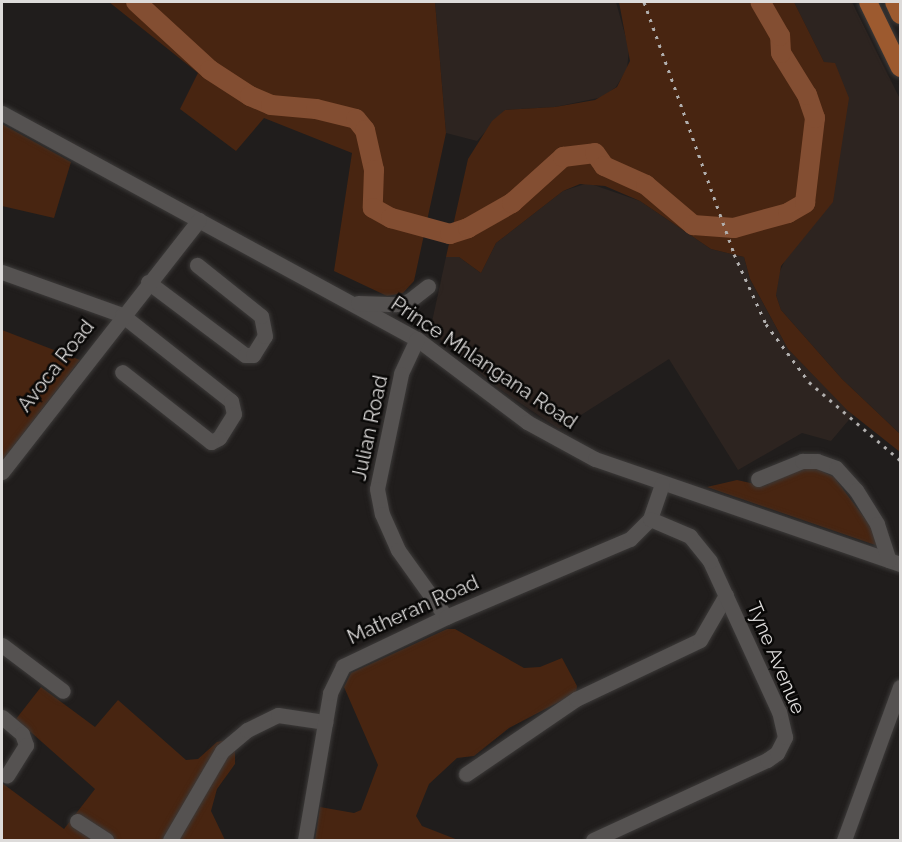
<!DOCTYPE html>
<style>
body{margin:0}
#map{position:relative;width:902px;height:842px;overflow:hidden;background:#201d1c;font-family:Raleway,sans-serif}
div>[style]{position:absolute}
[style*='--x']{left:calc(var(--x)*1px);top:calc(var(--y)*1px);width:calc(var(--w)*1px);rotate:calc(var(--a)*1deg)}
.built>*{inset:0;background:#2d2420}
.green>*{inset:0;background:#482511}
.river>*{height:20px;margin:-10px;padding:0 10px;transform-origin:10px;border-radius:10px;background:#834e32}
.roads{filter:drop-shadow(0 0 2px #3c3a39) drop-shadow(0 0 2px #3c3a39)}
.minor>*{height:15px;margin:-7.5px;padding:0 7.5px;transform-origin:7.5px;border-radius:7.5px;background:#555251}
.major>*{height:18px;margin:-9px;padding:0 9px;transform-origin:9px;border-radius:9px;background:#9d5a2f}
.rail>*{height:3px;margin-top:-1.5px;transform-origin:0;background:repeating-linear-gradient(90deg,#b1afae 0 3px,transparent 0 9px)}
span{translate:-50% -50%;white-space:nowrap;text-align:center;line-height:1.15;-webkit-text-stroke:5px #090807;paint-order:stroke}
.street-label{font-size:20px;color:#dddbda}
.frame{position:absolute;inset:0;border:3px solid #dddbda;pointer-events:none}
</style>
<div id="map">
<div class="built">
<div style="clip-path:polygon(435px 2px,616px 2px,629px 49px,627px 69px,616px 87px,603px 97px,555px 107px,505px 110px,477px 141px,446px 133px)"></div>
<div style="clip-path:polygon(794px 2px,852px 2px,900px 99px,900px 434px,842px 379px,781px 310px,776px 295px,776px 280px,785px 260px,824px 62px)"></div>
<div style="clip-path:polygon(588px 183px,640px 201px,711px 249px,744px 257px,750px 279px,788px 349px,853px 415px,831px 441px,802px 433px,738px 470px,669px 359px,559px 429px,498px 388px,430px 331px,446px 257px,459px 257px,481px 273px,496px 243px,563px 191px)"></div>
</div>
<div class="green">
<div style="clip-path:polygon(109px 2px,435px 2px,446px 133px,414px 281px,403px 293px,387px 296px,334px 271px,352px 153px,264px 118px,236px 151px,180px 109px,198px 73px)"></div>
<div style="clip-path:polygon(619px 2px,794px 2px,824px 62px,835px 63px,849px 98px,833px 202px,781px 266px,776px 295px,781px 310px,842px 379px,900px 434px,900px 452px,847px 410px,788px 349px,750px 279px,744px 257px,711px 249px,640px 201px,605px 186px,580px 184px,563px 191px,496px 243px,481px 273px,459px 257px,446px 257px,468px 159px,492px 121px,505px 110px,555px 107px,595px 100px,617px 87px,630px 61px)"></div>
<div style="clip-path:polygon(2px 124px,71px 162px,54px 218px,2px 206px)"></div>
<div style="clip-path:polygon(2px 330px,80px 360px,2px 461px)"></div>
<div style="clip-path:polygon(801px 468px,815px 468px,834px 477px,875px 532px,881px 547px,707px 487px,737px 480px,764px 486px)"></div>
<div style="clip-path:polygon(447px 629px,455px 629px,524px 668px,540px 667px,562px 658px,577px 686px,576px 693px,509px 728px,474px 756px,457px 758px,429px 784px,416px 816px,422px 826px,458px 840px,315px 840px,320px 807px,354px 813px,361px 810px,378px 765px,344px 687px,351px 673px)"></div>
<div style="clip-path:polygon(41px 687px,95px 727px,118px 700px,186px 760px,198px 759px,217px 742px,226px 740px,235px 747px,235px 764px,217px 789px,211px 811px,225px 840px,2px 840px,2px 783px,64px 829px,95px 789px,16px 719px)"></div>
</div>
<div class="river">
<div style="--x:136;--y:2;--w:100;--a:42.6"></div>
<div style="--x:210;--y:70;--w:48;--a:33"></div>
<div style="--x:250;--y:96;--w:23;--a:23"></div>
<div style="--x:271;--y:105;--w:45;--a:5.1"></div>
<div style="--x:316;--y:109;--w:41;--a:14"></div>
<div style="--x:356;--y:119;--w:14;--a:51"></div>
<div style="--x:365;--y:130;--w:41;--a:77.3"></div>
<div style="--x:374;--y:170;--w:38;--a:92"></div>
<div style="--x:373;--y:208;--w:21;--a:29"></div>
<div style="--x:391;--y:218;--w:61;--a:15.2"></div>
<div style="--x:450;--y:234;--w:19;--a:-18"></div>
<div style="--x:468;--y:228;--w:51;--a:-29.6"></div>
<div style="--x:512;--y:203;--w:69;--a:-42"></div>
<div style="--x:563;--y:157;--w:32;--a:-7"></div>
<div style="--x:595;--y:153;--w:16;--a:55"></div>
<div style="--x:604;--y:166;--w:46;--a:24.3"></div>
<div style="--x:646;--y:185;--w:62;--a:40.4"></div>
<div style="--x:693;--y:225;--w:41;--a:4.2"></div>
<div style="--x:734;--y:228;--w:56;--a:-15.5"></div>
<div style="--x:788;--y:213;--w:20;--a:-30"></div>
<div style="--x:805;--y:203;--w:86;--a:-83.3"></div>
<div style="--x:815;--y:118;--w:24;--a:-109"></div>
<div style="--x:807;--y:95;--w:49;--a:-121.8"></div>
<div style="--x:781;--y:53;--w:17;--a:-93"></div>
<div style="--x:780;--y:36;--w:39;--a:-120"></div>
</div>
<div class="roads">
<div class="minor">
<div style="--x:2;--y:113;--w:473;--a:28.6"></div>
<div style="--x:417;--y:339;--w:138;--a:37"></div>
<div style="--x:527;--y:422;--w:77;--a:28.6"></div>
<div style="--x:595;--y:459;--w:323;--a:19"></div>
<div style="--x:2;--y:272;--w:127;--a:19.7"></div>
<div style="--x:122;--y:315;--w:139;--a:38.3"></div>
<div style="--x:231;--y:401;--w:13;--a:77"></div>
<div style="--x:234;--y:414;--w:28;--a:122"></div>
<div style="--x:219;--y:438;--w:9;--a:153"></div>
<div style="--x:211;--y:442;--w:113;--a:-141.8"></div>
<div style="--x:148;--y:282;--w:121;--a:37"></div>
<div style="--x:245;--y:355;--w:8;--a:0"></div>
<div style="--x:253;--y:355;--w:22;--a:-58"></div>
<div style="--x:265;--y:336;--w:20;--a:-101"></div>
<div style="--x:261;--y:316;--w:82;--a:-141.4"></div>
<div style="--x:358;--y:303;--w:38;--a:2"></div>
<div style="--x:396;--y:304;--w:13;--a:-13"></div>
<div style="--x:409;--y:301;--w:24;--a:-38"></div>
<div style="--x:417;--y:339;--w:38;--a:115"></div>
<div style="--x:401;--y:374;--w:117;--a:101.8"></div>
<div style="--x:377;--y:489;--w:25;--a:79"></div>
<div style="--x:382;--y:514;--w:39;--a:66"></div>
<div style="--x:398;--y:550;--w:82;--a:54.4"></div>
<div style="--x:2;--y:472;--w:320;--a:-52"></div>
<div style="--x:758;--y:479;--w:48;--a:-22.2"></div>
<div style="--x:802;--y:461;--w:15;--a:0"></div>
<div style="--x:817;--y:461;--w:20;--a:20"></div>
<div style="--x:836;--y:468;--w:30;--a:48"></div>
<div style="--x:856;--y:490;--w:40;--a:58"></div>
<div style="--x:877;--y:524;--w:38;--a:72"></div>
<div style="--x:2;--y:645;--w:76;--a:37"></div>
<div style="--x:2;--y:717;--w:26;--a:40"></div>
<div style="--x:22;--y:734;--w:12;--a:70"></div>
<div style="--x:26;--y:745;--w:36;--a:122"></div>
<div style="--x:466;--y:774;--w:133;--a:-34.3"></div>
<div style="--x:576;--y:699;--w:137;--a:-25.4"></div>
<div style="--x:700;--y:640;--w:52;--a:-60"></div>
<div style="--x:77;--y:821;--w:35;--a:33"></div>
<div style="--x:170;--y:840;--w:103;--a:-59.7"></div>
<div style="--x:222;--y:751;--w:33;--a:-40"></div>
<div style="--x:247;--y:730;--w:34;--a:-26"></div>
<div style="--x:278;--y:715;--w:48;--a:8.5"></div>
<div style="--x:305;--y:840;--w:149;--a:-80.3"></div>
<div style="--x:330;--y:693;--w:30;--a:-64"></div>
<div style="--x:343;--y:666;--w:114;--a:-25.4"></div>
<div style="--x:446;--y:617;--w:200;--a:-23"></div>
<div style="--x:630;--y:539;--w:28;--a:-45"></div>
<div style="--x:650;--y:519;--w:37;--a:-71"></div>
<div style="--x:593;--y:840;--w:192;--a:-24.7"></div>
<div style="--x:767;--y:760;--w:12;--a:-35"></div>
<div style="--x:777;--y:753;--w:18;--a:-63"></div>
<div style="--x:785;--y:737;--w:26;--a:-103"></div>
<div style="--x:779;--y:712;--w:166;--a:-114.6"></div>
<div style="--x:710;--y:561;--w:32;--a:-129"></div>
<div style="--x:690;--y:536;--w:43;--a:-157"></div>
<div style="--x:844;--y:840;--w:163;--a:-69.9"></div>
</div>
<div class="major">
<div style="--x:868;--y:2;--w:73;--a:64.1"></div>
<div style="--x:894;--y:2;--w:14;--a:65"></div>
</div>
</div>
<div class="rail">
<div style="--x:644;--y:2;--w:268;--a:70.3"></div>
<div style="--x:734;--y:254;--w:77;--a:65.4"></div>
<div style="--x:766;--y:324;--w:72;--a:53.4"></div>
<div style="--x:809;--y:382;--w:120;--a:40.6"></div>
</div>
<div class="street-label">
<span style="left:484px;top:363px;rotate:34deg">Prince Mhlangana Road</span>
<span style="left:56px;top:366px;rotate:-52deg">Avoca Road</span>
<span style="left:370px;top:428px;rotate:-78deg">Julian Road</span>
<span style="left:413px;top:610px;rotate:-24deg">Matheran Road</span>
<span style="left:776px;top:658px;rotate:67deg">Tyne Avenue</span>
</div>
<div class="frame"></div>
</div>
